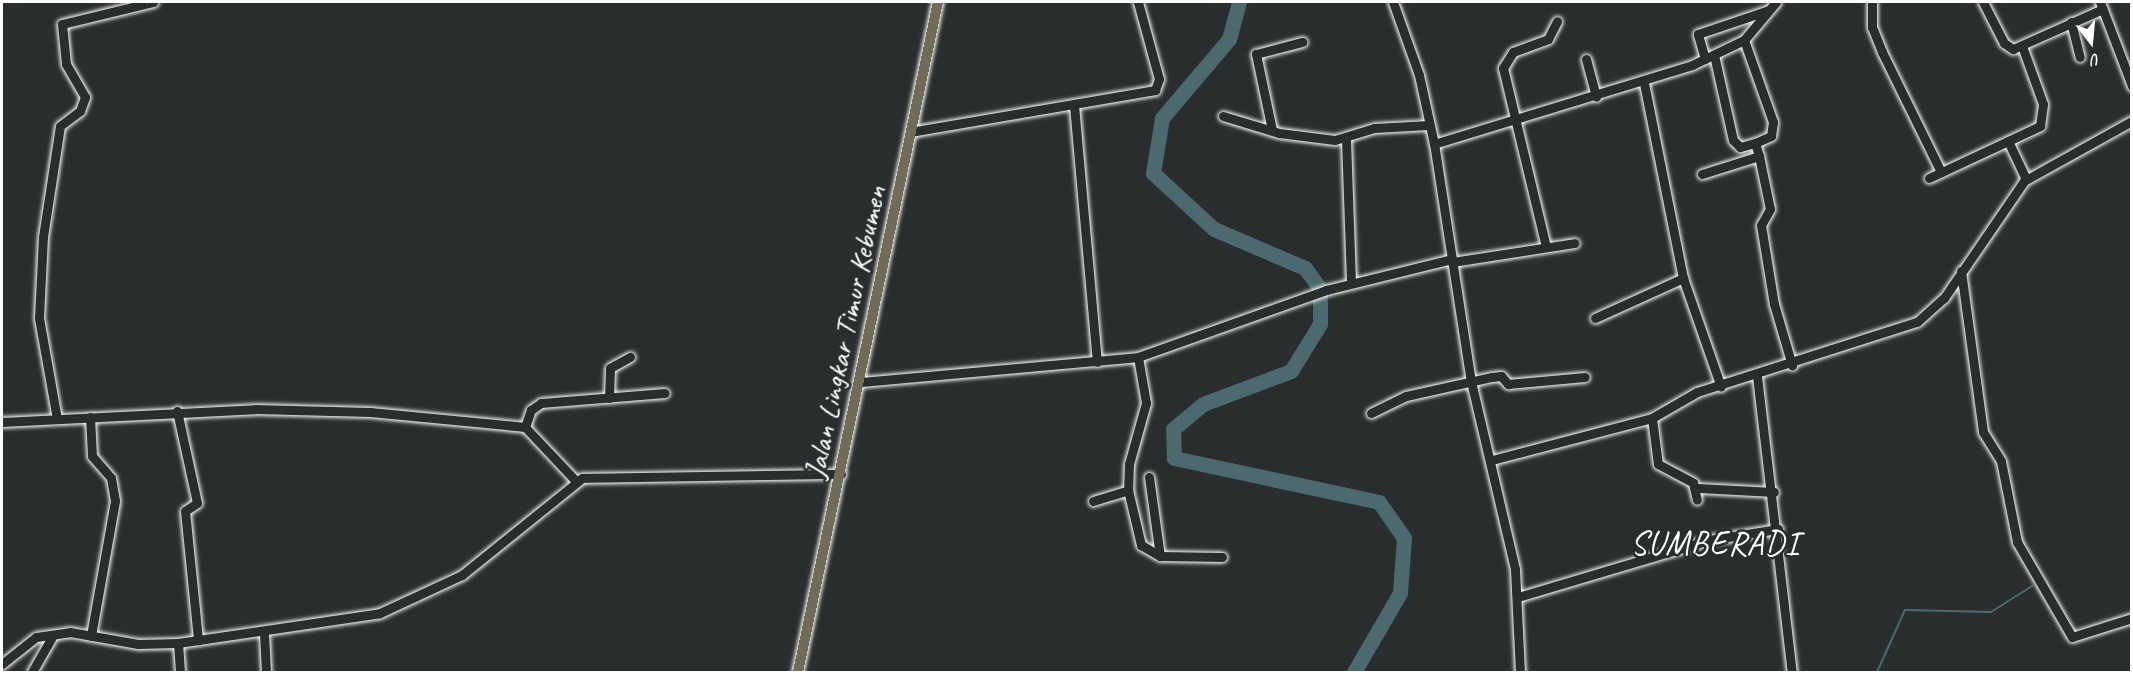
<!DOCTYPE html>
<style>
body{margin:0}
#map{position:relative;width:2133px;height:674px;overflow:hidden;background:#2a2d2e;font-family:Caveat,sans-serif}
div>[style]{position:absolute}
[style*='--x']{left:calc(var(--x)*1px);top:calc(var(--y)*1px);width:calc(var(--w)*1px);rotate:calc(var(--a)*1deg)}
.stream>*{height:2px;margin:-1px;padding:0 1px;transform-origin:1px;border-radius:1px;background:#4b696e}
.river>*{height:15px;margin:-7.5px;padding:0 7.5px;transform-origin:7.5px;border-radius:7.5px;background:#4b696e}
.roads{filter:drop-shadow(0 0 2px #fff) drop-shadow(0 0 2px #fff)}
.minor>*{height:9px;margin:-4.5px;padding:0 4.5px;transform-origin:4.5px;border-radius:4.5px;background:#2a2d2e}
.major>*{height:10px;margin:-5px;padding:0 5px;transform-origin:5px;border-radius:5px;background:#726b5a}
span{translate:-50% -50%;white-space:nowrap;text-align:center;line-height:1.15;-webkit-text-stroke:5px #2a2d2e;paint-order:stroke}
.street-label{font-size:30px;color:#fff}
.quarter-label{font-size:33px;color:#fff;letter-spacing:1.5px}
.frame{position:absolute;inset:0;border:3px solid #fff;pointer-events:none}
.north{position:absolute;left:2061px;top:12px;width:60px;height:60px;-webkit-text-stroke:4px #2a2d2e;paint-order:stroke;rotate:164deg;font-size:16px;font-weight:700;line-height:24px;text-align:center;color:#fff}
.north::after{content:'';display:block;margin:auto;width:21px;height:27px;background:#fff;clip-path:polygon(50% 0,100% 100%,50% 72%,0 100%)}
</style>
<div id="map">
<div class="stream">
<div style="--x:1877;--y:672;--w:68;--a:-65.7"></div>
<div style="--x:1905;--y:610;--w:86;--a:1.3"></div>
<div style="--x:1991;--y:612;--w:49;--a:-32.4"></div>
</div>
<div class="river">
<div style="--x:1239;--y:2;--w:38;--a:105"></div>
<div style="--x:1229;--y:39;--w:104;--a:130.3"></div>
<div style="--x:1162;--y:118;--w:56;--a:99.3"></div>
<div style="--x:1153;--y:173;--w:83;--a:42.6"></div>
<div style="--x:1214;--y:229;--w:99;--a:23.2"></div>
<div style="--x:1305;--y:268;--w:26;--a:54"></div>
<div style="--x:1320;--y:289;--w:35;--a:90"></div>
<div style="--x:1320;--y:324;--w:55;--a:121.7"></div>
<div style="--x:1291;--y:371;--w:94;--a:159.4"></div>
<div style="--x:1203;--y:404;--w:39;--a:140"></div>
<div style="--x:1173;--y:429;--w:29;--a:88"></div>
<div style="--x:1174;--y:458;--w:210;--a:12.1"></div>
<div style="--x:1379;--y:502;--w:44;--a:55.2"></div>
<div style="--x:1404;--y:538;--w:55;--a:94.2"></div>
<div style="--x:1400;--y:593;--w:91;--a:120.2"></div>
</div>
<div class="roads">
<div class="minor">
<div style="--x:1393;--y:2;--w:77;--a:70.4"></div>
<div style="--x:1419;--y:75;--w:71;--a:77.7"></div>
<div style="--x:1872;--y:2;--w:25;--a:90"></div>
<div style="--x:1872;--y:27;--w:27;--a:68"></div>
<div style="--x:1882;--y:52;--w:134;--a:63.8"></div>
<div style="--x:1983;--y:2;--w:46;--a:62.9"></div>
<div style="--x:2004;--y:43;--w:11;--a:34"></div>
<div style="--x:2013;--y:49;--w:98;--a:-24"></div>
<div style="--x:2100;--y:2;--w:90;--a:69.1"></div>
<div style="--x:2071;--y:22;--w:36;--a:76"></div>
<div style="--x:1744;--y:40;--w:87;--a:70.5"></div>
<div style="--x:1773;--y:122;--w:14;--a:98"></div>
<div style="--x:1771;--y:136;--w:17;--a:156"></div>
<div style="--x:1714;--y:55;--w:87;--a:77.4"></div>
<div style="--x:1733;--y:140;--w:10;--a:45"></div>
<div style="--x:1740;--y:147;--w:16;--a:-15"></div>
<div style="--x:1755;--y:143;--w:14;--a:73"></div>
<div style="--x:1586;--y:59;--w:39;--a:75"></div>
<div style="--x:1705;--y:59;--w:26;--a:-106"></div>
<div style="--x:1698;--y:34;--w:75;--a:-18.7"></div>
<div style="--x:1644;--y:83;--w:199;--a:78.7"></div>
<div style="--x:1683;--y:278;--w:115;--a:70.8"></div>
<div style="--x:1074;--y:105;--w:258;--a:84.9"></div>
<div style="--x:1223;--y:116;--w:59;--a:16.9"></div>
<div style="--x:1279;--y:133;--w:56;--a:7.1"></div>
<div style="--x:1335;--y:140;--w:41;--a:-17.1"></div>
<div style="--x:1374;--y:128;--w:55;--a:-3.1"></div>
<div style="--x:1272;--y:130;--w:78;--a:-101.9"></div>
<div style="--x:1256;--y:54;--w:48;--a:-14.6"></div>
<div style="--x:910;--y:132;--w:249;--a:-9.7"></div>
<div style="--x:1155;--y:90;--w:12;--a:-70"></div>
<div style="--x:1159;--y:79;--w:80;--a:-105.3"></div>
<div style="--x:1346;--y:139;--w:143;--a:88"></div>
<div style="--x:2008;--y:141;--w:42;--a:64.7"></div>
<div style="--x:1702;--y:174;--w:60;--a:-17.5"></div>
<div style="--x:1759;--y:156;--w:54;--a:78.3"></div>
<div style="--x:1770;--y:209;--w:18;--a:119"></div>
<div style="--x:1761;--y:225;--w:80;--a:80.7"></div>
<div style="--x:1774;--y:304;--w:64;--a:73.6"></div>
<div style="--x:1929;--y:178;--w:123;--a:-25.1"></div>
<div style="--x:2040;--y:126;--w:22;--a:-82"></div>
<div style="--x:2043;--y:104;--w:62;--a:-109.9"></div>
<div style="--x:1546;--y:247;--w:184;--a:-103.5"></div>
<div style="--x:1503;--y:68;--w:19;--a:-58"></div>
<div style="--x:1513;--y:52;--w:37;--a:-20"></div>
<div style="--x:1548;--y:39;--w:20;--a:-63"></div>
<div style="--x:1452;--y:262;--w:124;--a:-8.8"></div>
<div style="--x:1961;--y:271;--w:162;--a:82.2"></div>
<div style="--x:1983;--y:432;--w:34;--a:58"></div>
<div style="--x:2001;--y:461;--w:83;--a:78.8"></div>
<div style="--x:2017;--y:542;--w:110;--a:59.9"></div>
<div style="--x:2072;--y:637;--w:63;--a:-17.6"></div>
<div style="--x:1595;--y:318;--w:97;--a:-24.4"></div>
<div style="--x:1138;--y:357;--w:47;--a:80.1"></div>
<div style="--x:1146;--y:403;--w:63;--a:105.6"></div>
<div style="--x:1129;--y:464;--w:26;--a:92"></div>
<div style="--x:1128;--y:490;--w:57;--a:76.7"></div>
<div style="--x:1141;--y:545;--w:22;--a:30"></div>
<div style="--x:1160;--y:556;--w:62;--a:0.9"></div>
<div style="--x:1757;--y:376;--w:298;--a:83.3"></div>
<div style="--x:860;--y:382;--w:279;--a:-5.1"></div>
<div style="--x:1138;--y:357;--w:200;--a:-19.6"></div>
<div style="--x:1326;--y:290;--w:130;--a:-13.8"></div>
<div style="--x:609;--y:398;--w:30;--a:-88"></div>
<div style="--x:610;--y:368;--w:23;--a:-29"></div>
<div style="--x:177;--y:411;--w:94;--a:77.7"></div>
<div style="--x:197;--y:503;--w:14;--a:146"></div>
<div style="--x:185;--y:511;--w:130;--a:84.2"></div>
<div style="--x:1371;--y:413;--w:39;--a:-26"></div>
<div style="--x:1406;--y:396;--w:88;--a:-12.5"></div>
<div style="--x:1492;--y:377;--w:9;--a:-6"></div>
<div style="--x:1501;--y:376;--w:11;--a:49"></div>
<div style="--x:1508;--y:384;--w:77;--a:-5.2"></div>
<div style="--x:90;--y:417;--w:39;--a:87"></div>
<div style="--x:92;--y:456;--w:29;--a:49"></div>
<div style="--x:111;--y:478;--w:23;--a:80"></div>
<div style="--x:115;--y:501;--w:137;--a:100.1"></div>
<div style="--x:1652;--y:418;--w:46;--a:82.6"></div>
<div style="--x:1658;--y:464;--w:40;--a:28"></div>
<div style="--x:1693;--y:483;--w:17;--a:77"></div>
<div style="--x:57;--y:419;--w:103;--a:-100.1"></div>
<div style="--x:39;--y:318;--w:81;--a:-87.2"></div>
<div style="--x:43;--y:237;--w:112;--a:-81.3"></div>
<div style="--x:60;--y:126;--w:25;--a:-37"></div>
<div style="--x:80;--y:111;--w:15;--a:-70"></div>
<div style="--x:85;--y:97;--w:38;--a:-120"></div>
<div style="--x:66;--y:64;--w:40;--a:-95.7"></div>
<div style="--x:62;--y:24;--w:94;--a:-13.6"></div>
<div style="--x:2;--y:422;--w:253;--a:-2.9"></div>
<div style="--x:255;--y:409;--w:115;--a:1.5"></div>
<div style="--x:370;--y:412;--w:156;--a:5.5"></div>
<div style="--x:525;--y:427;--w:73;--a:46.7"></div>
<div style="--x:525;--y:427;--w:18;--a:-71"></div>
<div style="--x:531;--y:410;--w:12;--a:-35"></div>
<div style="--x:541;--y:403;--w:124;--a:-4.6"></div>
<div style="--x:1492;--y:460;--w:165;--a:-14.7"></div>
<div style="--x:1652;--y:418;--w:52;--a:-30"></div>
<div style="--x:1697;--y:392;--w:231;--a:-17.7"></div>
<div style="--x:1917;--y:322;--w:36;--a:-42"></div>
<div style="--x:1944;--y:298;--w:142;--a:-55.6"></div>
<div style="--x:2024;--y:181;--w:124;--a:-29.1"></div>
<div style="--x:1149;--y:477;--w:80;--a:82.1"></div>
<div style="--x:1698;--y:488;--w:76;--a:3"></div>
<div style="--x:1093;--y:501;--w:37;--a:-17"></div>
<div style="--x:1518;--y:597;--w:199;--a:-16.6"></div>
<div style="--x:1709;--y:540;--w:70;--a:-9.1"></div>
<div style="--x:264;--y:633;--w:39;--a:87"></div>
<div style="--x:178;--y:643;--w:29;--a:86"></div>
<div style="--x:2;--y:664;--w:43;--a:-38.5"></div>
<div style="--x:36;--y:637;--w:34;--a:-8"></div>
<div style="--x:70;--y:632;--w:69;--a:10"></div>
<div style="--x:138;--y:644;--w:40;--a:-1.4"></div>
<div style="--x:178;--y:643;--w:204;--a:-8.4"></div>
<div style="--x:380;--y:613;--w:90;--a:-24.9"></div>
<div style="--x:462;--y:575;--w:154;--a:-38.9"></div>
<div style="--x:582;--y:478;--w:259;--a:-0.9"></div>
<div style="--x:32;--y:672;--w:40;--a:-60.3"></div>
<div style="--x:1520;--y:672;--w:103;--a:-92.8"></div>
<div style="--x:1515;--y:569;--w:192;--a:-103.2"></div>
<div style="--x:1471;--y:382;--w:241;--a:-98.8"></div>
<div style="--x:1434;--y:144;--w:270;--a:-17"></div>
<div style="--x:1692;--y:65;--w:58;--a:-25.7"></div>
<div style="--x:1744;--y:40;--w:50;--a:-49.9"></div>
</div>
<div class="major">
<div style="--x:798;--y:672;--w:684;--a:-78.2"></div>
</div>
</div>
<div class="street-label">
<span style="left:845px;top:332px;rotate:-78deg">Jalan Lingkar Timur Kebumen</span>
</div>
<div class="quarter-label">
<span style="left:1715px;top:544px">SUMBERADI</span>
</div>
<div class="frame"></div>
<div class="north">U</div>
</div>
